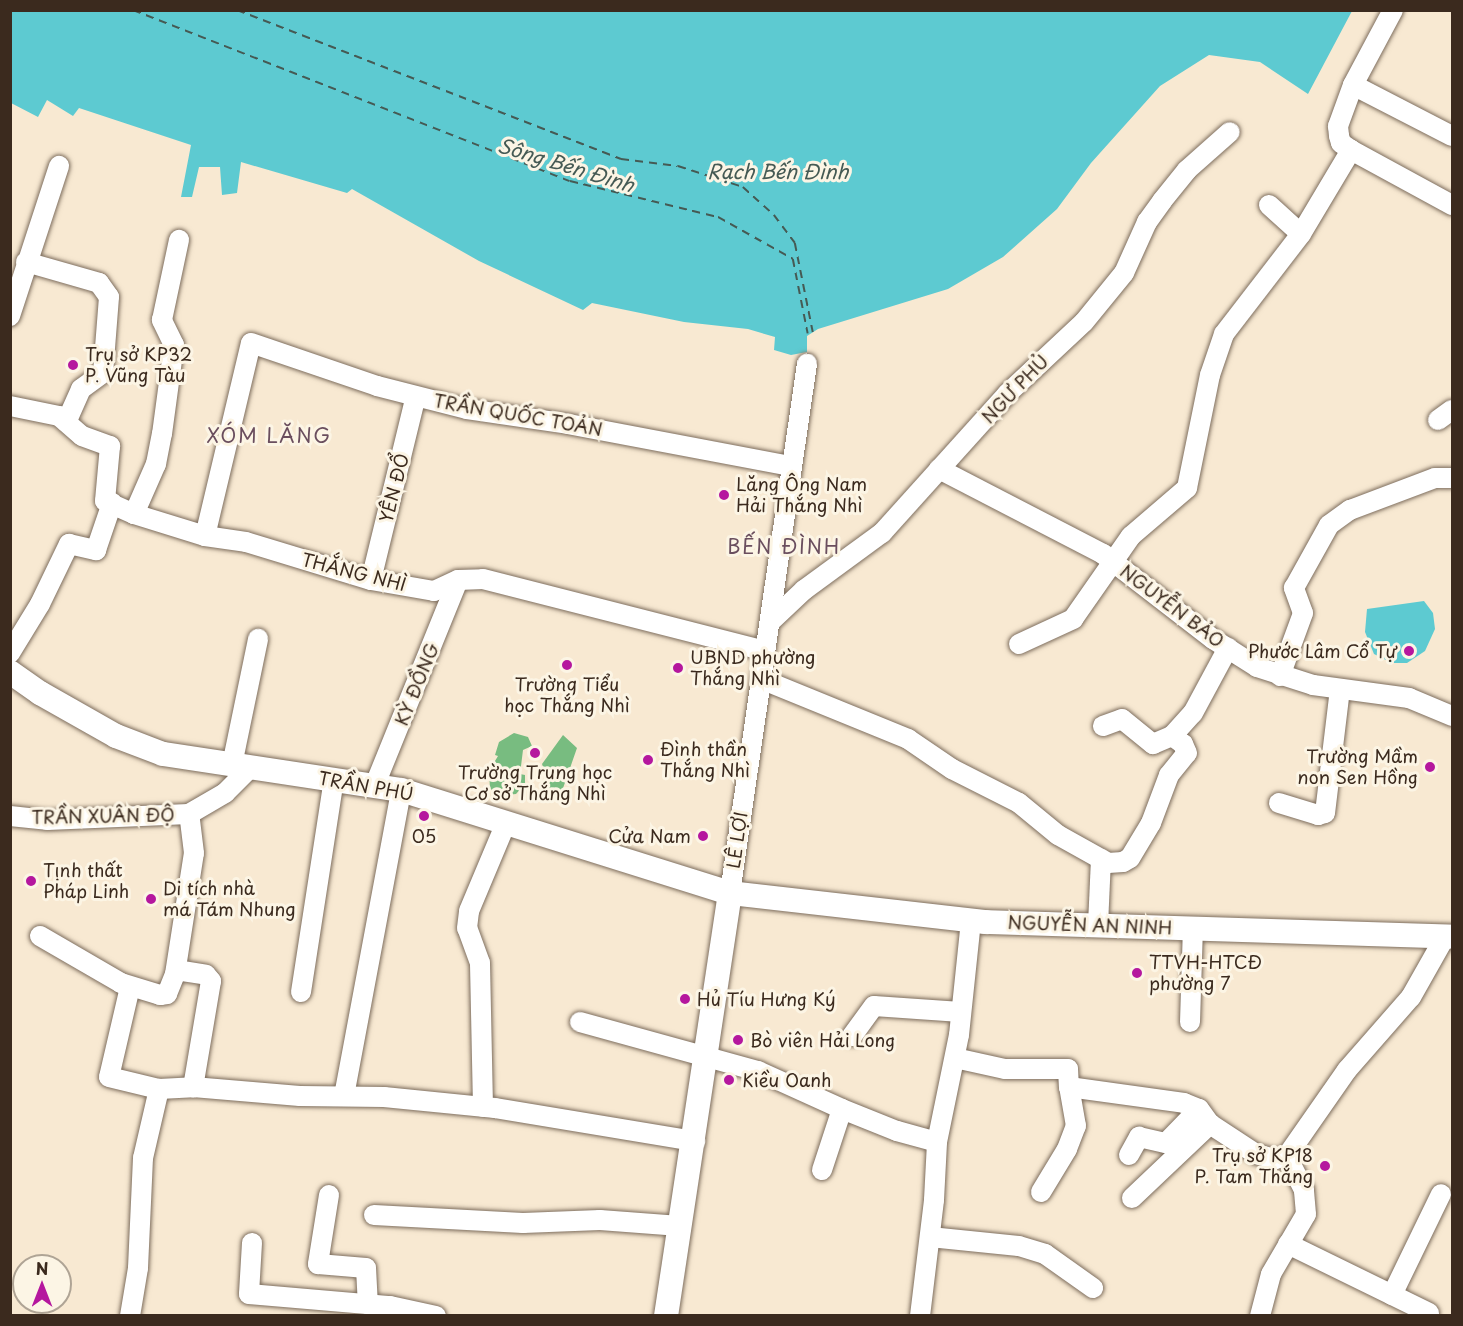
<!DOCTYPE html>
<meta charset="utf-8">
<style>
body{margin:0}
#map{position:relative;width:1463px;height:1326px;overflow:hidden;background:#f8e9d2;font-family:"Playpen Sans",sans-serif}
div>[style]{position:absolute}
[style*='--x']{left:calc(var(--x)*1px);top:calc(var(--y)*1px);width:calc(var(--w)*1px);rotate:calc(var(--a)*1deg)}
.forest>*{inset:0;background:#78bc80}
.water>*{inset:0;background:#5dcad1}
.ferry>*{height:1.5px;margin-top:-0.75px;transform-origin:0;background:repeating-linear-gradient(90deg,#455a54 0 8px,transparent 0 14px)}
.roads{filter:drop-shadow(0 0 2px #7d6d5d) drop-shadow(0 0 2px #7d6d5d)}
.minor>*{height:20px;margin:-10px;padding:0 10px;transform-origin:10px;border-radius:10px;background:#fff}
.major>*{height:24px;margin:-12px;padding:0 12px;transform-origin:12px;border-radius:12px;background:#fff}
.dots>*{width:16px;height:16px;translate:-50% -50%;box-sizing:border-box;border:3px solid #fcf5e5;border-radius:50%}
span{translate:-50% -50%;white-space:nowrap;text-align:center;line-height:1.15;-webkit-text-stroke:6px #fcf5e5;paint-order:stroke}
.poi-label{font-size:18px;color:#3b2a1e}
.left{translate:0 -50%;text-align:left}
.right{translate:-100% -50%;text-align:right}
.street-label{font-size:18px;color:#3b2a1e}
.water-label{font-size:20px;color:#455a54;font-style:italic}
.neighbourhood-label{font-size:20px;color:#6a4e5e;letter-spacing:1.5px}
.frame{position:absolute;inset:0;border:12px solid #3b2a1e;pointer-events:none}
.north{position:absolute;left:12px;top:1254px;width:60px;height:60px;box-sizing:border-box;background:#fcf5e5;border:2px solid #afa495;border-radius:50%;rotate:0deg;font-size:16px;font-weight:700;line-height:24px;text-align:center;color:#3b2a1e}
.north::after{content:'';display:block;margin:auto;width:21px;height:27px;background:#b5179e;clip-path:polygon(50% 0,100% 100%,50% 72%,0 100%)}
</style>
<div id="map">
<div class="forest">
<div style="clip-path:polygon(514px 733px,528px 737px,532px 746px,523px 750px,520px 774px,525px 775px,525px 784px,516px 794px,504px 795px,490px 789px,489px 771px,498px 756px,495px 755px,499px 742px)"></div>
<div style="clip-path:polygon(563px 735px,577px 748px,561px 794px,550px 803px,540px 787px,546px 775px,542px 764px)"></div>
</div>
<div class="water">
<div style="clip-path:polygon(10px 11px,11px 10px,1352px 11px,1308px 94px,1260px 62px,1209px 55px,1160px 86px,1091px 163px,1057px 209px,1003px 257px,948px 289px,818px 329px,807px 336px,807px 352px,791px 355px,774px 350px,775px 337px,748px 329px,684px 322px,592px 303px,583px 310px,479px 261px,352px 189px,347px 193px,241px 162px,237px 193px,222px 195px,220px 167px,199px 167px,192px 197px,181px 197px,191px 145px,79px 108px,73px 116px,47px 100px,38px 117px,11px 103px)"></div>
<div style="clip-path:polygon(1424px 601px,1433px 613px,1435px 629px,1425px 651px,1407px 663px,1392px 663px,1374px 654px,1365px 632px,1367px 609px)"></div>
</div>
<div class="ferry">
<div style="--x:133;--y:10;--w:469;--a:21.4"></div>
<div style="--x:570;--y:181;--w:152;--a:13.7"></div>
<div style="--x:718;--y:217;--w:86;--a:29.2"></div>
<div style="--x:793;--y:259;--w:76;--a:78.7"></div>
<div style="--x:237;--y:10;--w:412;--a:21.2"></div>
<div style="--x:621;--y:159;--w:57;--a:7"></div>
<div style="--x:678;--y:166;--w:68;--a:17.9"></div>
<div style="--x:743;--y:187;--w:42;--a:42.1"></div>
<div style="--x:774;--y:215;--w:35;--a:53"></div>
<div style="--x:795;--y:243;--w:91;--a:78.6"></div>
</div>
<div class="roads">
<div class="minor">
<div style="--x:1393;--y:10;--w:85;--a:118.1"></div>
<div style="--x:1353;--y:85;--w:44;--a:110.1"></div>
<div style="--x:1338;--y:126;--w:10;--a:84"></div>
<div style="--x:1339;--y:136;--w:7;--a:74"></div>
<div style="--x:1341;--y:143;--w:12;--a:35"></div>
<div style="--x:1351;--y:150;--w:115;--a:28.6"></div>
<div style="--x:1353;--y:85;--w:111;--a:27.3"></div>
<div style="--x:1269;--y:205;--w:43;--a:42.2"></div>
<div style="--x:1301;--y:234;--w:98;--a:-59.2"></div>
<div style="--x:26;--y:262;--w:76;--a:16"></div>
<div style="--x:99;--y:283;--w:17;--a:54"></div>
<div style="--x:109;--y:297;--w:76;--a:94.5"></div>
<div style="--x:103;--y:373;--w:27;--a:144"></div>
<div style="--x:81;--y:389;--w:36;--a:114"></div>
<div style="--x:10;--y:316;--w:158;--a:-71.9"></div>
<div style="--x:10;--y:406;--w:50;--a:11.5"></div>
<div style="--x:59;--y:416;--w:30;--a:41"></div>
<div style="--x:82;--y:436;--w:30;--a:20"></div>
<div style="--x:110;--y:446;--w:55;--a:95.2"></div>
<div style="--x:105;--y:501;--w:32;--a:24"></div>
<div style="--x:134;--y:514;--w:74;--a:17.2"></div>
<div style="--x:205;--y:536;--w:41;--a:8.3"></div>
<div style="--x:246;--y:542;--w:131;--a:16.9"></div>
<div style="--x:371;--y:580;--w:64;--a:9.9"></div>
<div style="--x:434;--y:591;--w:26;--a:-25"></div>
<div style="--x:458;--y:580;--w:25;--a:-2"></div>
<div style="--x:483;--y:579;--w:291;--a:14.3"></div>
<div style="--x:1438;--y:420;--w:17;--a:-36"></div>
<div style="--x:939;--y:469;--w:185;--a:27.4"></div>
<div style="--x:1103;--y:554;--w:139;--a:37.7"></div>
<div style="--x:1213;--y:639;--w:52;--a:32.5"></div>
<div style="--x:1257;--y:667;--w:59;--a:17.8"></div>
<div style="--x:1313;--y:685;--w:97;--a:7.7"></div>
<div style="--x:1409;--y:698;--w:47;--a:22.7"></div>
<div style="--x:134;--y:514;--w:55;--a:-66.3"></div>
<div style="--x:156;--y:464;--w:31;--a:-79"></div>
<div style="--x:162;--y:434;--w:90;--a:-82.3"></div>
<div style="--x:174;--y:345;--w:28;--a:-116"></div>
<div style="--x:162;--y:320;--w:82;--a:-78"></div>
<div style="--x:205;--y:536;--w:198;--a:-76.6"></div>
<div style="--x:251;--y:343;--w:133;--a:18.8"></div>
<div style="--x:377;--y:386;--w:93;--a:14.3"></div>
<div style="--x:467;--y:409;--w:102;--a:8.4"></div>
<div style="--x:568;--y:424;--w:227;--a:10.7"></div>
<div style="--x:371;--y:580;--w:189;--a:-76.3"></div>
<div style="--x:770;--y:622;--w:47;--a:-43.3"></div>
<div style="--x:804;--y:590;--w:97;--a:-36.2"></div>
<div style="--x:882;--y:533;--w:187;--a:-48"></div>
<div style="--x:1007;--y:394;--w:105;--a:-43.1"></div>
<div style="--x:1084;--y:322;--w:63;--a:-50.8"></div>
<div style="--x:1124;--y:273;--w:56;--a:-65.7"></div>
<div style="--x:1147;--y:222;--w:26;--a:-54"></div>
<div style="--x:1162;--y:201;--w:40;--a:-51"></div>
<div style="--x:1187;--y:170;--w:57;--a:-41.5"></div>
<div style="--x:1019;--y:644;--w:60;--a:-24.8"></div>
<div style="--x:1073;--y:619;--w:101;--a:-55.1"></div>
<div style="--x:1131;--y:536;--w:74;--a:-40.6"></div>
<div style="--x:1187;--y:488;--w:115;--a:-78.5"></div>
<div style="--x:1210;--y:375;--w:43;--a:-71.1"></div>
<div style="--x:1224;--y:334;--w:126;--a:-52.4"></div>
<div style="--x:10;--y:653;--w:57;--a:-58.5"></div>
<div style="--x:40;--y:604;--w:67;--a:-64.2"></div>
<div style="--x:69;--y:544;--w:28;--a:13"></div>
<div style="--x:96;--y:550;--w:50;--a:-71.2"></div>
<div style="--x:1280;--y:676;--w:67;--a:-69.9"></div>
<div style="--x:1303;--y:613;--w:27;--a:-110"></div>
<div style="--x:1294;--y:588;--w:72;--a:-60.9"></div>
<div style="--x:1329;--y:525;--w:26;--a:-36"></div>
<div style="--x:1350;--y:510;--w:91;--a:-20.6"></div>
<div style="--x:1435;--y:478;--w:17;--a:0"></div>
<div style="--x:761;--y:679;--w:159;--a:22.2"></div>
<div style="--x:908;--y:739;--w:53;--a:34.3"></div>
<div style="--x:952;--y:769;--w:75;--a:26.9"></div>
<div style="--x:1019;--y:803;--w:50;--a:39.4"></div>
<div style="--x:1058;--y:835;--w:57;--a:29.2"></div>
<div style="--x:1108;--y:863;--w:15;--a:-4"></div>
<div style="--x:1123;--y:862;--w:8;--a:-30"></div>
<div style="--x:1130;--y:858;--w:41;--a:-59"></div>
<div style="--x:1151;--y:823;--w:51;--a:-69.4"></div>
<div style="--x:1169;--y:775;--w:28;--a:-51"></div>
<div style="--x:1187;--y:753;--w:10;--a:-114"></div>
<div style="--x:1183;--y:744;--w:14;--a:-144"></div>
<div style="--x:1103;--y:726;--w:20;--a:-20"></div>
<div style="--x:1122;--y:719;--w:40;--a:39"></div>
<div style="--x:1153;--y:744;--w:21;--a:-23"></div>
<div style="--x:1172;--y:736;--w:31;--a:-48"></div>
<div style="--x:1193;--y:713;--w:74;--a:-61.7"></div>
<div style="--x:232;--y:765;--w:129;--a:-78.3"></div>
<div style="--x:374;--y:787;--w:223;--a:-67.9"></div>
<div style="--x:1279;--y:803;--w:41;--a:17.1"></div>
<div style="--x:1318;--y:815;--w:7;--a:-16"></div>
<div style="--x:1325;--y:813;--w:125;--a:-83.1"></div>
<div style="--x:10;--y:816;--w:37;--a:6"></div>
<div style="--x:47;--y:820;--w:142;--a:-2.4"></div>
<div style="--x:189;--y:814;--w:42;--a:-30.3"></div>
<div style="--x:225;--y:793;--w:35;--a:-45"></div>
<div style="--x:730;--y:893;--w:535;--a:-81.72"></div>
<div style="--x:1098;--y:925;--w:66;--a:-87.4"></div>
<div style="--x:40;--y:936;--w:94;--a:30.1"></div>
<div style="--x:121;--y:983;--w:41;--a:17.1"></div>
<div style="--x:160;--y:995;--w:7;--a:-8"></div>
<div style="--x:167;--y:994;--w:22;--a:-68"></div>
<div style="--x:175;--y:974;--w:122;--a:-81.1"></div>
<div style="--x:194;--y:853;--w:39;--a:-97"></div>
<div style="--x:176;--y:970;--w:30;--a:9"></div>
<div style="--x:206;--y:975;--w:8;--a:50"></div>
<div style="--x:211;--y:981;--w:108;--a:99.6"></div>
<div style="--x:130;--y:987;--w:92;--a:103.1"></div>
<div style="--x:109;--y:1077;--w:51;--a:13.5"></div>
<div style="--x:301;--y:992;--w:215;--a:-81.2"></div>
<div style="--x:580;--y:1022;--w:185;--a:15.4"></div>
<div style="--x:758;--y:1071;--w:92;--a:24.3"></div>
<div style="--x:1190;--y:1022;--w:93;--a:-88.2"></div>
<div style="--x:852;--y:1036;--w:37;--a:-54"></div>
<div style="--x:874;--y:1006;--w:87;--a:3.9"></div>
<div style="--x:955;--y:1058;--w:51;--a:12.4"></div>
<div style="--x:1005;--y:1069;--w:63;--a:0"></div>
<div style="--x:1068;--y:1069;--w:18;--a:87"></div>
<div style="--x:1069;--y:1087;--w:116;--a:7.9"></div>
<div style="--x:1184;--y:1103;--w:16;--a:22"></div>
<div style="--x:1199;--y:1109;--w:19;--a:54"></div>
<div style="--x:1210;--y:1124;--w:55;--a:33.1"></div>
<div style="--x:1256;--y:1154;--w:20;--a:15"></div>
<div style="--x:1275;--y:1159;--w:12;--a:-14"></div>
<div style="--x:344;--y:1096;--w:311;--a:-79.4"></div>
<div style="--x:483;--y:1107;--w:144;--a:-91.2"></div>
<div style="--x:480;--y:963;--w:37;--a:-110"></div>
<div style="--x:467;--y:928;--w:17;--a:-83"></div>
<div style="--x:469;--y:911;--w:95;--a:-67.2"></div>
<div style="--x:1129;--y:1155;--w:21;--a:-61"></div>
<div style="--x:1139;--y:1137;--w:28;--a:13"></div>
<div style="--x:1166;--y:1143;--w:47;--a:-45.9"></div>
<div style="--x:822;--y:1170;--w:64;--a:-71.8"></div>
<div style="--x:842;--y:1109;--w:59;--a:21.8"></div>
<div style="--x:897;--y:1131;--w:41;--a:15.4"></div>
<div style="--x:1041;--y:1192;--w:50;--a:-58.8"></div>
<div style="--x:1067;--y:1149;--w:25;--a:-69"></div>
<div style="--x:1076;--y:1126;--w:40;--a:-100"></div>
<div style="--x:329;--y:1195;--w:70;--a:99.1"></div>
<div style="--x:318;--y:1264;--w:48;--a:4.8"></div>
<div style="--x:366;--y:1268;--w:36;--a:87"></div>
<div style="--x:1132;--y:1198;--w:108;--a:-43.5"></div>
<div style="--x:374;--y:1215;--w:149;--a:3.1"></div>
<div style="--x:523;--y:1223;--w:77;--a:-2.2"></div>
<div style="--x:600;--y:1220;--w:80;--a:4.3"></div>
<div style="--x:930;--y:1237;--w:89;--a:5.8"></div>
<div style="--x:1019;--y:1246;--w:27;--a:17"></div>
<div style="--x:1045;--y:1254;--w:59;--a:35.3"></div>
<div style="--x:252;--y:1243;--w:51;--a:93.4"></div>
<div style="--x:249;--y:1294;--w:142;--a:4.9"></div>
<div style="--x:390;--y:1306;--w:47;--a:12.3"></div>
<div style="--x:1288;--y:1244;--w:157;--a:26.1"></div>
<div style="--x:1392;--y:1295;--w:112;--a:-64.1"></div>
<div style="--x:130;--y:1316;--w:49;--a:-80.5"></div>
<div style="--x:138;--y:1268;--w:110;--a:-87.4"></div>
<div style="--x:143;--y:1158;--w:71;--a:-76.9"></div>
<div style="--x:159;--y:1089;--w:34;--a:-3"></div>
<div style="--x:193;--y:1087;--w:107;--a:4.8"></div>
<div style="--x:300;--y:1096;--w:84;--a:0.7"></div>
<div style="--x:384;--y:1097;--w:112;--a:5.7"></div>
<div style="--x:495;--y:1108;--w:203;--a:9.4"></div>
<div style="--x:920;--y:1316;--w:117;--a:-83.1"></div>
<div style="--x:934;--y:1200;--w:58;--a:-87"></div>
<div style="--x:937;--y:1142;--w:109;--a:-78.4"></div>
<div style="--x:959;--y:1035;--w:116;--a:-84"></div>
<div style="--x:1260;--y:1316;--w:43;--a:-75.3"></div>
<div style="--x:1271;--y:1274;--w:69;--a:-59.7"></div>
<div style="--x:1306;--y:1214;--w:24;--a:-95"></div>
<div style="--x:1304;--y:1190;--w:38;--a:-117"></div>
<div style="--x:1287;--y:1156;--w:105;--a:-55.1"></div>
<div style="--x:1347;--y:1070;--w:97;--a:-48.8"></div>
<div style="--x:1411;--y:997;--w:69;--a:-60.5"></div>
</div>
<div class="major">
<div style="--x:10;--y:672;--w:37;--a:35"></div>
<div style="--x:40;--y:693;--w:87;--a:29.5"></div>
<div style="--x:116;--y:736;--w:50;--a:21"></div>
<div style="--x:163;--y:754;--w:241;--a:8.6"></div>
<div style="--x:401;--y:790;--w:345;--a:17.4"></div>
<div style="--x:730;--y:893;--w:257;--a:6.5"></div>
<div style="--x:985;--y:922;--w:467;--a:1.8"></div>
<div style="--x:666;--y:1316;--w:428;--a:-81.4"></div>
</div>
</div>
<div class="dots">
<div style="left:73px;top:365px;background:#b5179e"></div>
<div style="left:724px;top:495px;background:#b5179e"></div>
<div style="left:1409px;top:651px;background:#b5179e"></div>
<div style="left:567px;top:665px;background:#b5179e"></div>
<div style="left:678px;top:668px;background:#b5179e"></div>
<div style="left:535px;top:753px;background:#b5179e"></div>
<div style="left:648px;top:760px;background:#b5179e"></div>
<div style="left:1430px;top:767px;background:#b5179e"></div>
<div style="left:424px;top:816px;background:#b5179e"></div>
<div style="left:703px;top:836px;background:#b5179e"></div>
<div style="left:31px;top:881px;background:#b5179e"></div>
<div style="left:151px;top:899px;background:#b5179e"></div>
<div style="left:1137px;top:973px;background:#b5179e"></div>
<div style="left:685px;top:999px;background:#b5179e"></div>
<div style="left:738px;top:1040px;background:#b5179e"></div>
<div style="left:729px;top:1080px;background:#b5179e"></div>
<div style="left:1325px;top:1166px;background:#b5179e"></div>
</div>
<div class="poi-label">
<span class="left" style="left:85px;top:365px">Trụ sở KP32<br>P. Vũng Tàu</span>
<span class="left" style="left:736px;top:495px">Lăng Ông Nam<br>Hải Thắng Nhì</span>
<span class="right" style="left:1397px;top:651px">Phước Lâm Cổ Tự</span>
<span class="left" style="left:690px;top:668px">UBND phường<br>Thắng Nhì</span>
<span style="left:567px;top:695px">Trường Tiểu<br>học Thắng Nhì</span>
<span class="left" style="left:660px;top:760px">Đình thần<br>Thắng Nhì</span>
<span class="right" style="left:1418px;top:767px">Trường Mầm<br>non Sen Hồng</span>
<span style="left:535px;top:783px">Trường Trung học<br>Cơ sở Thắng Nhì</span>
<span style="left:424px;top:836px">05</span>
<span class="right" style="left:691px;top:836px">Cửa Nam</span>
<span class="left" style="left:43px;top:881px">Tịnh thất<br>Pháp Linh</span>
<span class="left" style="left:163px;top:899px">Di tích nhà<br>má Tám Nhung</span>
<span class="left" style="left:1149px;top:973px">TTVH-HTCĐ<br>phường 7</span>
<span class="left" style="left:697px;top:999px">Hủ Tíu Hưng Ký</span>
<span class="left" style="left:750px;top:1040px">Bò viên Hải Long</span>
<span class="left" style="left:742px;top:1080px">Kiều Oanh</span>
<span class="right" style="left:1313px;top:1166px">Trụ sở KP18<br>P. Tam Thắng</span>
</div>
<div class="street-label">
<span style="left:1015px;top:389px;rotate:-46deg">NGƯ PHỦ</span>
<span style="left:518px;top:415px;rotate:10deg">TRẦN QUỐC TOẢN</span>
<span style="left:394px;top:488px;rotate:-76deg">YÊN ĐỔ</span>
<span style="left:354px;top:572px;rotate:14deg">THẮNG NHÌ</span>
<span style="left:1172px;top:606px;rotate:37deg">NGUYỄN BẢO</span>
<span style="left:417px;top:684px;rotate:-68deg">KỲ ĐỒNG</span>
<span style="left:366px;top:786px;rotate:10deg">TRẦN PHÚ</span>
<span style="left:103px;top:816px;rotate:-1deg">TRẦN XUÂN ĐỘ</span>
<span style="left:737px;top:840px;rotate:-82deg">LÊ LỢI</span>
<span style="left:1090px;top:925px;rotate:2deg">NGUYỄN AN NINH</span>
</div>
<div class="water-label">
<span style="left:566px;top:165px;rotate:17deg">Sông Bến Đình</span>
<span style="left:778px;top:171px">Rạch Bến Đình</span>
</div>
<div class="neighbourhood-label">
<span style="left:269px;top:435px">XÓM LĂNG</span>
<span style="left:784px;top:546px">BẾN ĐÌNH</span>
</div>
<div class="frame"></div>
<div class="north">N</div>
</div>
